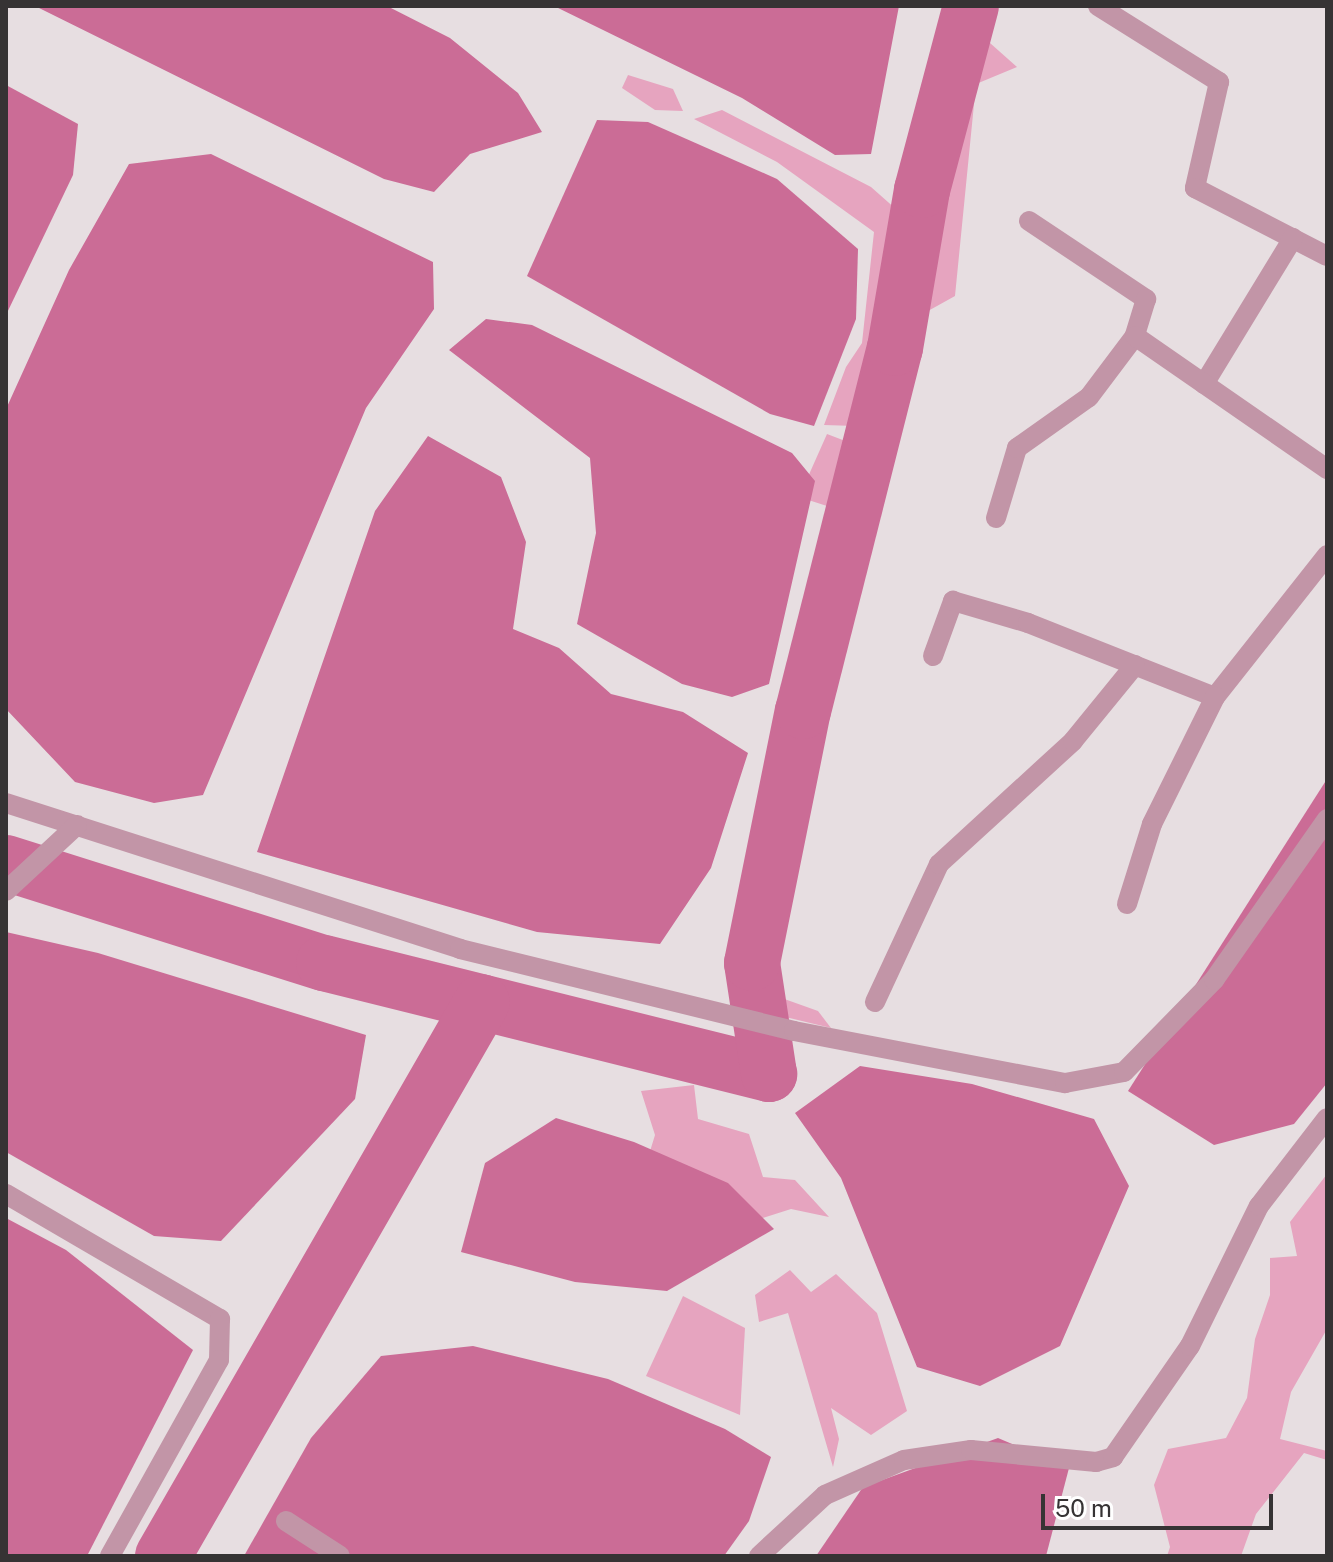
<!DOCTYPE html>
<style>
body{margin:0}
#map{position:relative;width:1333px;height:1562px;overflow:hidden;background:#e7dee1;font-family:"Public Sans",sans-serif}
div>[style]{position:absolute}
[style*='--x']{left:calc(var(--x)*1px);top:calc(var(--y)*1px);width:calc(var(--w)*1px);rotate:calc(var(--a)*1deg)}
.green>*{inset:0;background:#e6a4bf}
.water>*{inset:0;background:#cb6c96}
.river>*{height:56px;margin:-28px;padding:0 28px;transform-origin:28px;border-radius:28px;background:#cb6c96}
.minor>*{height:20px;margin:-10px;padding:0 10px;transform-origin:10px;border-radius:10px;background:#c295a7}
span{translate:-50% -50%;white-space:nowrap;text-align:center;line-height:1.15;-webkit-text-stroke:6px #fff;paint-order:stroke}
.frame{position:absolute;inset:0;border:8px solid #363334;pointer-events:none}
.scale{position:absolute;left:1041px;top:1494px;width:232px;height:36px;box-sizing:border-box;border:4px solid #363334;border-top:0;padding-left:10px;font-size:24px;line-height:28px;white-space:nowrap;color:#363334;-webkit-text-stroke:6px #fff;paint-order:stroke}
</style>
<div id="map">
<div class="green">
<div style="clip-path:polygon(991px 8px,990px 43px,1017px 67px,976px 84px,955px 296px,928px 311px,924px 268px,966px 69px,954px 19px)"></div>
<div style="clip-path:polygon(628px 75px,673px 89px,683px 111px,655px 110px,622px 88px)"></div>
<div style="clip-path:polygon(722px 110px,871px 187px,897px 210px,890px 229px,903px 242px,883px 294px,900px 386px,887px 427px,824px 425px,846px 367px,862px 343px,874px 232px,777px 162px,694px 119px)"></div>
<div style="clip-path:polygon(827px 434px,882px 455px,882px 480px,853px 567px,820px 571px,827px 506px,799px 497px)"></div>
<div style="clip-path:polygon(776px 996px,818px 1011px,831px 1028px,773px 1014px)"></div>
<div style="clip-path:polygon(694px 1085px,698px 1119px,749px 1134px,763px 1177px,795px 1180px,829px 1217px,791px 1209px,703px 1237px,643px 1174px,655px 1135px,641px 1091px)"></div>
<div style="clip-path:polygon(1327px 1174px,1327px 1329px,1291px 1392px,1280px 1439px,1327px 1451px,1327px 1460px,1304px 1453px,1256px 1514px,1241px 1556px,1167px 1556px,1170px 1547px,1154px 1485px,1168px 1449px,1226px 1438px,1247px 1398px,1255px 1339px,1270px 1295px,1270px 1258px,1297px 1256px,1290px 1222px)"></div>
<div style="clip-path:polygon(790px 1270px,811px 1292px,836px 1274px,877px 1313px,907px 1411px,871px 1435px,831px 1408px,839px 1439px,833px 1467px,788px 1313px,759px 1322px,755px 1295px)"></div>
<div style="clip-path:polygon(683px 1296px,745px 1328px,740px 1415px,646px 1376px)"></div>
</div>
<div class="water">
<div style="clip-path:polygon(35px 6px,387px 6px,450px 38px,518px 93px,542px 132px,470px 154px,434px 192px,384px 179px)"></div>
<div style="clip-path:polygon(554px 6px,899px 6px,871px 154px,835px 155px,742px 98px)"></div>
<div style="clip-path:polygon(6px 85px,78px 124px,73px 175px,6px 315px)"></div>
<div style="clip-path:polygon(597px 120px,648px 122px,777px 179px,858px 249px,856px 319px,814px 426px,770px 414px,527px 276px)"></div>
<div style="clip-path:polygon(211px 154px,433px 262px,434px 309px,366px 408px,203px 795px,154px 803px,75px 782px,6px 709px,6px 409px,69px 270px,129px 164px)"></div>
<div style="clip-path:polygon(486px 319px,532px 325px,792px 453px,815px 481px,769px 684px,732px 697px,682px 684px,577px 624px,596px 533px,590px 458px,449px 350px)"></div>
<div style="clip-path:polygon(428px 436px,501px 477px,526px 542px,513px 629px,559px 648px,611px 694px,683px 712px,748px 753px,711px 868px,660px 944px,537px 932px,257px 852px,375px 511px)"></div>
<div style="clip-path:polygon(1327px 779px,1327px 1083px,1294px 1124px,1214px 1145px,1128px 1091px)"></div>
<div style="clip-path:polygon(6px 932px,98px 953px,366px 1035px,355px 1099px,221px 1241px,154px 1236px,6px 1152px)"></div>
<div style="clip-path:polygon(860px 1066px,972px 1084px,1094px 1119px,1129px 1186px,1060px 1346px,980px 1386px,917px 1367px,841px 1178px,795px 1113px)"></div>
<div style="clip-path:polygon(556px 1118px,634px 1142px,728px 1183px,774px 1229px,667px 1291px,575px 1282px,461px 1252px,485px 1163px)"></div>
<div style="clip-path:polygon(6px 1218px,66px 1250px,193px 1350px,87px 1556px,6px 1556px)"></div>
<div style="clip-path:polygon(473px 1346px,608px 1379px,725px 1429px,771px 1457px,749px 1521px,724px 1556px,244px 1556px,311px 1438px,381px 1356px)"></div>
<div style="clip-path:polygon(998px 1438px,1069px 1468px,1046px 1556px,816px 1556px,863px 1487px)"></div>
</div>
<div class="river">
<div style="--x:6;--y:863;--w:333;--a:17.5"></div>
<div style="--x:324;--y:963;--w:459;--a:14"></div>
<div style="--x:769;--y:1074;--w:112;--a:-98.7"></div>
<div style="--x:752;--y:963;--w:257;--a:-78.6"></div>
<div style="--x:803;--y:711;--w:374;--a:-75.8"></div>
<div style="--x:895;--y:348;--w:160;--a:-80.3"></div>
<div style="--x:922;--y:190;--w:190;--a:-75.1"></div>
<div style="--x:163;--y:1556;--w:639;--a:-60.07"></div>
</div>
<div class="minor">
<div style="--x:1098;--y:6;--w:143;--a:32.1"></div>
<div style="--x:1219;--y:82;--w:109;--a:102.8"></div>
<div style="--x:1195;--y:188;--w:148;--a:27.3"></div>
<div style="--x:1029;--y:221;--w:141;--a:33.7"></div>
<div style="--x:1146;--y:299;--w:39;--a:107"></div>
<div style="--x:1204;--y:384;--w:171;--a:-58.6"></div>
<div style="--x:996;--y:518;--w:73;--a:-73.3"></div>
<div style="--x:1017;--y:448;--w:88;--a:-35.3"></div>
<div style="--x:1089;--y:397;--w:76;--a:-53"></div>
<div style="--x:1135;--y:336;--w:234;--a:34.7"></div>
<div style="--x:933;--y:656;--w:59;--a:-70"></div>
<div style="--x:953;--y:601;--w:78;--a:16.3"></div>
<div style="--x:1028;--y:623;--w:201;--a:21.6"></div>
<div style="--x:1215;--y:697;--w:181;--a:-51.7"></div>
<div style="--x:6;--y:803;--w:477;--a:17.8"></div>
<div style="--x:460;--y:949;--w:344;--a:13.8"></div>
<div style="--x:794;--y:1031;--w:276;--a:10.9"></div>
<div style="--x:1065;--y:1083;--w:60;--a:-10.6"></div>
<div style="--x:1124;--y:1072;--w:129;--a:-45.6"></div>
<div style="--x:1214;--y:980;--w:197;--a:-54.9"></div>
<div style="--x:6;--y:891;--w:97;--a:-42.9"></div>
<div style="--x:1127;--y:904;--w:84;--a:-72.6"></div>
<div style="--x:1152;--y:824;--w:142;--a:-63.6"></div>
<div style="--x:875;--y:1002;--w:152;--a:-65.1"></div>
<div style="--x:939;--y:864;--w:182;--a:-42.5"></div>
<div style="--x:1073;--y:741;--w:98;--a:-50.8"></div>
<div style="--x:6;--y:1194;--w:248;--a:30.3"></div>
<div style="--x:220;--y:1319;--w:41;--a:91.4"></div>
<div style="--x:219;--y:1360;--w:224;--a:119.1"></div>
<div style="--x:286;--y:1521;--w:64;--a:32.9"></div>
<div style="--x:759;--y:1556;--w:90;--a:-42.7"></div>
<div style="--x:825;--y:1495;--w:86;--a:-23.9"></div>
<div style="--x:904;--y:1460;--w:68;--a:-8.5"></div>
<div style="--x:971;--y:1450;--w:126;--a:5.5"></div>
<div style="--x:1096;--y:1462;--w:18;--a:-16"></div>
<div style="--x:1113;--y:1457;--w:135;--a:-55.3"></div>
<div style="--x:1190;--y:1346;--w:156;--a:-63.8"></div>
<div style="--x:1259;--y:1206;--w:111;--a:-52.3"></div>
</div>
<div class="frame"></div>
<div class="scale">50 m</div>
</div>
